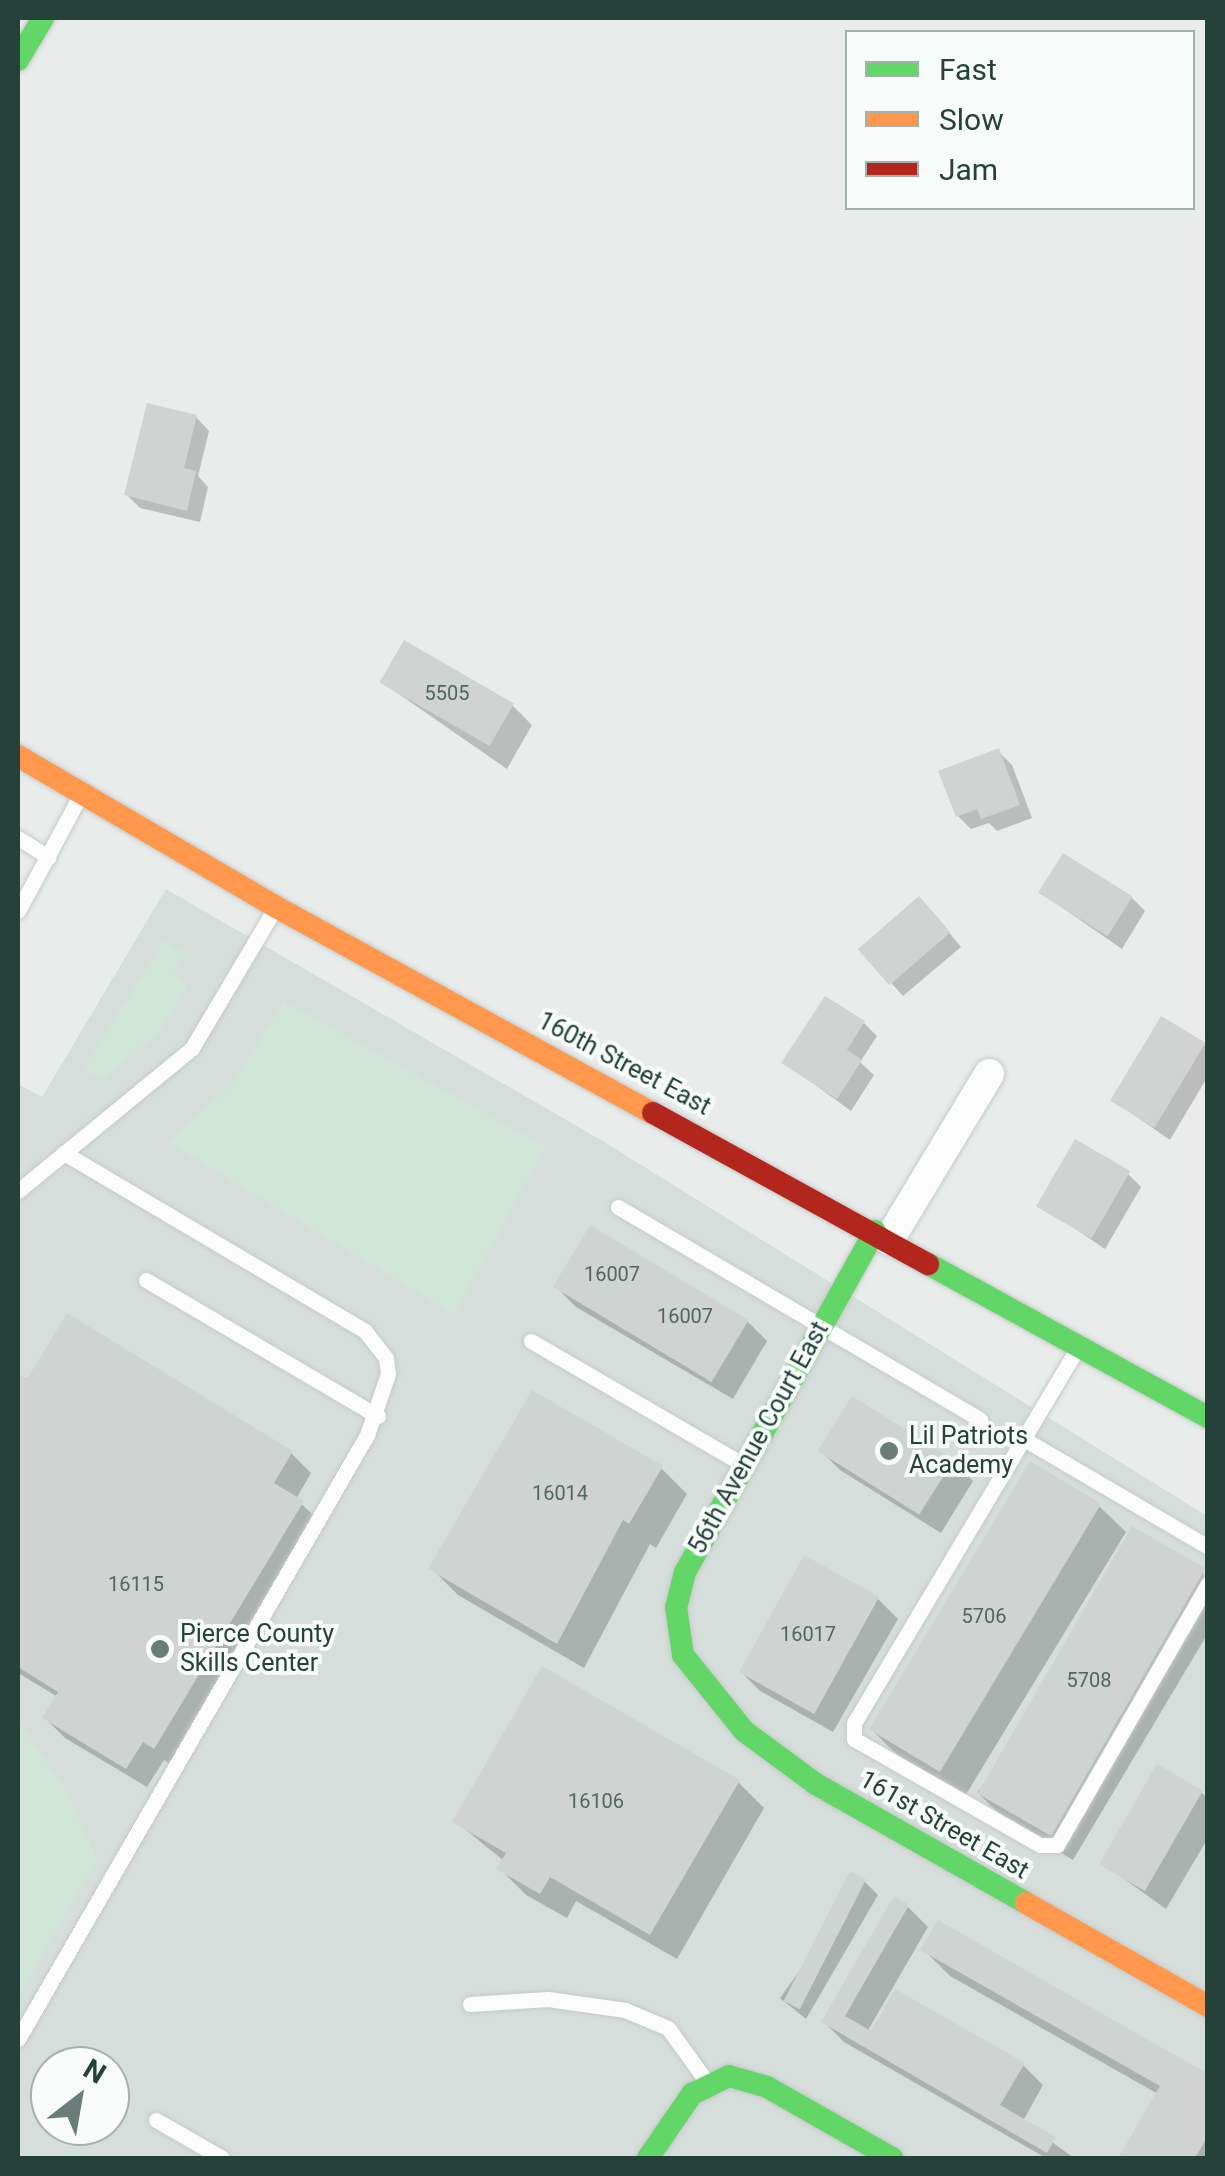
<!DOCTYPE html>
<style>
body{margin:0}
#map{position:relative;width:1225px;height:2176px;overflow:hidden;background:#e8edeb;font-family:Roboto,sans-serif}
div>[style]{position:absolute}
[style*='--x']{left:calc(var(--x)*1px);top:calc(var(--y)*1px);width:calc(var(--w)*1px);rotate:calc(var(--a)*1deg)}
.built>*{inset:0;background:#d6dedb}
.green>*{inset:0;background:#d1e6d8}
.shadow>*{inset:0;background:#0003}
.building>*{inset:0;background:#cfd4d2;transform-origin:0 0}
.roads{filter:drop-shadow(0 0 2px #c5cac8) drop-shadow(0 0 2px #c5cac8)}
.lane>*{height:15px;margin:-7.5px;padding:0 7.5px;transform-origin:7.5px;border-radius:7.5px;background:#fcfcfc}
.street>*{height:30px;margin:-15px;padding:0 15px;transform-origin:15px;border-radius:15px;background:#fcfcfc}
.fast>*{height:22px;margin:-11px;padding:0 11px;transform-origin:11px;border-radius:11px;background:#63d668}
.slow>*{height:22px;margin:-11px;padding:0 11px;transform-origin:11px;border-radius:11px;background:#ff974d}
.jam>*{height:22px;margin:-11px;padding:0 11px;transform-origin:11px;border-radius:11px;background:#b3261e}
.dots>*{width:28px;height:28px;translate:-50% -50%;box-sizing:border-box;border:5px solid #f7fbf9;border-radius:50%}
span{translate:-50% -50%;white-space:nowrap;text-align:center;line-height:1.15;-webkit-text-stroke:8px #f7fbf9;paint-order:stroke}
.number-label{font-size:20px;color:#506761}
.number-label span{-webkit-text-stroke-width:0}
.street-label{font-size:25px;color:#24423a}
.poi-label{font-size:25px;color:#24423a}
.left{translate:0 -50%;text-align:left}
.frame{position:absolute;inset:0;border:20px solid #24423a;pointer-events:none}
.legend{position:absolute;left:845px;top:30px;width:350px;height:180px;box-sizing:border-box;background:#f7fbf9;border:2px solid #a3b1ad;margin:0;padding:12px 18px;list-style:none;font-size:30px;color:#24423a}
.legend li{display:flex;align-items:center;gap:20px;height:50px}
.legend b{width:50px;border:2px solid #a3b1ad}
.north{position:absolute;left:30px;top:2046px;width:100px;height:100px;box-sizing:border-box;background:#f7fbf9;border:2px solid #a3b1ad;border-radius:50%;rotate:31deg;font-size:28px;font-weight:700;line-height:40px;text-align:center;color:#24423a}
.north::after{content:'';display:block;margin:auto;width:35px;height:45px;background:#697e78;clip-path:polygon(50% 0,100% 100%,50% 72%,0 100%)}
</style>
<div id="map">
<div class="built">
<div style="clip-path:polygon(evenodd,166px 889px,601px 1140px,1207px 1516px,1207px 2158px,18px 2158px,18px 1084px,42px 1097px,166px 889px,50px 2066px,110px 2066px,110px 2126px,50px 2126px,50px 2066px)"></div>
</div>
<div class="green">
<div style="clip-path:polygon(164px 941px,185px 954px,174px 972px,187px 987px,159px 1033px,102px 1080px,83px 1069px)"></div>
<div style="clip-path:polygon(284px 1001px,546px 1147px,454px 1314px,168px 1142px,232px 1085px)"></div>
<div style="clip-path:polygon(18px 1720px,66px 1790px,97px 1859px,18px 1998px)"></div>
</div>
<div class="shadow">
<div style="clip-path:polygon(196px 417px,209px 431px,198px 476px,208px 487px,200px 522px,140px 508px,127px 495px)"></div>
<div style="clip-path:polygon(383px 683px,512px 705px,532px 725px,507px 769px)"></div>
<div style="clip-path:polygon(998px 751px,1012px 765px,1032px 818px,997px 831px,989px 823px,971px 829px,958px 816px)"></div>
<div style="clip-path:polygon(1041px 893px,1132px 898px,1145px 911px,1122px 949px)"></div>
<div style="clip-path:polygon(932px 912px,961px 947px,903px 996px,860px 948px)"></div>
<div style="clip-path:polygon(864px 1023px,877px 1036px,860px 1062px,874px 1075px,851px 1111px,785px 1063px)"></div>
<div style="clip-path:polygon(1205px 1045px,1208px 1076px,1170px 1140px,1114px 1101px)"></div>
<div style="clip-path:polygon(1128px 1174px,1141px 1187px,1105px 1249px,1040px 1205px)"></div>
<div style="clip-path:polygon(556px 1287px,747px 1321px,767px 1341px,733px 1399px,576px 1307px)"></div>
<div style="clip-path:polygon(18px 1376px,291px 1453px,311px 1473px,296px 1499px,322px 1523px,175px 1767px,164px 1760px,147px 1787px,65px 1738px,45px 1718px,58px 1697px,18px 1673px)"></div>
<div style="clip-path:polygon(852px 1399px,953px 1461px,973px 1481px,941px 1533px,840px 1470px,820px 1450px)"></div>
<div style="clip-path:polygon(661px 1468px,687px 1494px,656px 1548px,650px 1544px,584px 1668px,458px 1595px,432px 1569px)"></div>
<div style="clip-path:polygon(1099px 1506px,1126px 1532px,965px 1796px,896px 1754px,870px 1728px)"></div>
<div style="clip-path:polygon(1203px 1571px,1208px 1633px,1073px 1860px,1003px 1818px,977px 1792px)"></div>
<div style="clip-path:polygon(878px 1599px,898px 1619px,833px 1732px,760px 1691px,740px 1671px)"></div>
<div style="clip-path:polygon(738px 1782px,764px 1808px,677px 1959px,576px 1901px,567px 1918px,526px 1895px,500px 1869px,504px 1861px,455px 1821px)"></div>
<div style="clip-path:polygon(1202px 1793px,1208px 1799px,1208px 1838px,1166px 1909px,1102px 1863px)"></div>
<div style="clip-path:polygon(864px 1881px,878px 1895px,806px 2019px,780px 1998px)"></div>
<div style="clip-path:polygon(908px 1907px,928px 1927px,867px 2032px,1023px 2065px,1043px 2085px,1023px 2121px,1074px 2158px,1046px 2158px,844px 2042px,824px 2022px)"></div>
<div style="clip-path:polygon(924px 1950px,1208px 2077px,1208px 2158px,1121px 2158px,1158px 2094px,950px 1976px)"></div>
</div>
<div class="building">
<div style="clip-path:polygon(147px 403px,197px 415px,184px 468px,196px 471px,187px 511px,124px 495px)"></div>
<div style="left:404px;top:640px;width:127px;height:49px;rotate:30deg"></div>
<div style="clip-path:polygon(999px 748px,1020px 805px,981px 819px,977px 809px,956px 817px,938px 771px)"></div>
<div style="left:1063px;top:853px;width:82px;height:47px;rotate:32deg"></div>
<div style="left:919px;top:896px;width:48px;height:81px;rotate:49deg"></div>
<div style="clip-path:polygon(825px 996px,865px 1021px,847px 1050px,862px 1060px,837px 1099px,781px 1063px)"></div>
<div style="left:1161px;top:1016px;width:52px;height:99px;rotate:31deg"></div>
<div style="left:1075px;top:1139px;width:64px;height:78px;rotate:30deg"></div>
<div style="left:590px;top:1225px;width:185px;height:72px;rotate:31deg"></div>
<div style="clip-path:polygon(67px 1313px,293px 1451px,274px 1483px,304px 1501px,154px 1749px,143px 1742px,126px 1769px,42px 1718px,58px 1692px,18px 1667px,18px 1373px,27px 1379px)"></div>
<div style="clip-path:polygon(532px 1390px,663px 1466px,629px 1524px,623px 1520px,557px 1644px,428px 1569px)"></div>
<div style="left:852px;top:1396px;width:120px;height:65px;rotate:32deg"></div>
<div style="left:1030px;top:1461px;width:83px;height:313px;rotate:31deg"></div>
<div style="left:1132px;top:1526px;width:85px;height:309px;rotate:30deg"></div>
<div style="left:804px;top:1555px;width:86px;height:134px;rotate:29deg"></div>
<div style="clip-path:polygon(542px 1666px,740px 1780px,650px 1935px,550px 1877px,540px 1894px,496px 1869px,506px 1853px,452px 1822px)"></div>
<div style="left:1157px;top:1764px;width:53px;height:116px;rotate:30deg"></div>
<div style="left:850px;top:1871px;width:18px;height:146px;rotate:27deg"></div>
<div style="clip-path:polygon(894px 1896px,909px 1905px,845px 2016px,871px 2031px,895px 1989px,1025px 2063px,1000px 2105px,1056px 2137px,1047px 2153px,821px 2022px)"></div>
<div style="clip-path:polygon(938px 1920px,1208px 2074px,1208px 2136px,1195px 2158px,1118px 2158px,1160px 2086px,920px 1950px)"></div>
</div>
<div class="roads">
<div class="lane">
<div style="--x:18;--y:838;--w:36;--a:32"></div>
<div style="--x:18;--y:911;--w:131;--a:-61.7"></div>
<div style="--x:18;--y:1191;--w:225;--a:-39.4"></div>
<div style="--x:192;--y:1048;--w:161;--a:-59.3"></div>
<div style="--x:618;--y:1207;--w:420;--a:30.4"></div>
<div style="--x:146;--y:1280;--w:269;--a:30.4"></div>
<div style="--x:531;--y:1341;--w:244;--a:30.2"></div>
<div style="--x:1077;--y:1349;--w:435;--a:120.8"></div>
<div style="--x:854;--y:1723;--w:16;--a:90"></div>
<div style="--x:854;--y:1739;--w:214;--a:29.7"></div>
<div style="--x:1040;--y:1845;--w:17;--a:0"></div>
<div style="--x:1057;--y:1845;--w:302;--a:-60"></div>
<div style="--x:1024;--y:1439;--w:213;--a:30.4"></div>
<div style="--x:470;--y:2004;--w:78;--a:-3.7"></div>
<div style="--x:548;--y:1999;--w:78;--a:8.1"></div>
<div style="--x:625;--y:2010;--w:47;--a:22.7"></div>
<div style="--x:668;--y:2028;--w:67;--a:54.2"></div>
<div style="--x:18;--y:2039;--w:698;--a:-59.98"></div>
<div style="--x:367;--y:1435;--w:65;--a:-71"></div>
<div style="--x:388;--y:1374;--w:16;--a:-97"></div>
<div style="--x:386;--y:1358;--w:34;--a:-128"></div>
<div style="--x:365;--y:1331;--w:350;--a:-149.4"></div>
<div style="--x:156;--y:2120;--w:76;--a:29.9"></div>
</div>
<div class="street">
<div style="--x:889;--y:1240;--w:194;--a:-58.9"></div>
</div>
<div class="fast">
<div style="--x:18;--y:60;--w:49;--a:-59.2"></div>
<div style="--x:875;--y:1231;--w:390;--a:119.1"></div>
<div style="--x:685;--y:1572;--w:36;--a:104"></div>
<div style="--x:676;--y:1607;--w:49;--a:81.7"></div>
<div style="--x:683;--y:1655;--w:97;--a:51.2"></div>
<div style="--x:744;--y:1731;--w:89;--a:36.4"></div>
<div style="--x:816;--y:1784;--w:241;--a:29.5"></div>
<div style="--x:928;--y:1264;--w:319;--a:28.7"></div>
<div style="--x:648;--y:2158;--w:78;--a:-55.5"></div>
<div style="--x:692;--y:2094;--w:41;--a:-25.9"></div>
<div style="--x:729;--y:2076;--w:40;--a:16"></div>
<div style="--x:767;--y:2087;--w:144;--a:29.6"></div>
</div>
<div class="slow">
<div style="--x:18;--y:756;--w:299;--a:30.3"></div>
<div style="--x:276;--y:907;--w:430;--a:28.7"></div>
<div style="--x:1026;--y:1903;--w:209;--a:29.5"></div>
</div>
<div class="jam">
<div style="--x:653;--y:1113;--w:314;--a:28.8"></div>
</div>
</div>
<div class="dots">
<div style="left:889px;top:1451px;background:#697e78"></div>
<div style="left:160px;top:1649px;background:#697e78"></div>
</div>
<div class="number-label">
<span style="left:447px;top:693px">5505</span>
<span style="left:612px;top:1274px">16007</span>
<span style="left:685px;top:1316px">16007</span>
<span style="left:560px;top:1493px">16014</span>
<span style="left:136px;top:1584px">16115</span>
<span style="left:984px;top:1616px">5706</span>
<span style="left:808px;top:1634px">16017</span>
<span style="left:1089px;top:1680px">5708</span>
<span style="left:596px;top:1801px">16106</span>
</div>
<div class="street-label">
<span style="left:624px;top:1064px;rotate:28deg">160th Street East</span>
<span style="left:759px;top:1438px;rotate:-61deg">56th Avenue Court East</span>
<span style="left:944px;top:1825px;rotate:30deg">161st Street East</span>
</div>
<div class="poi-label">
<span class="left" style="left:909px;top:1451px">Lil Patriots<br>Academy</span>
<span class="left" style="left:180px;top:1649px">Pierce County<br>Skills Center</span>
</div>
<div class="frame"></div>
<ul class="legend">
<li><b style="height:12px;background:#63d668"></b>Fast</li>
<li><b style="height:12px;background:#ff974d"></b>Slow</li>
<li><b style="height:12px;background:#b3261e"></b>Jam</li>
</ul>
<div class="north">N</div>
</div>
